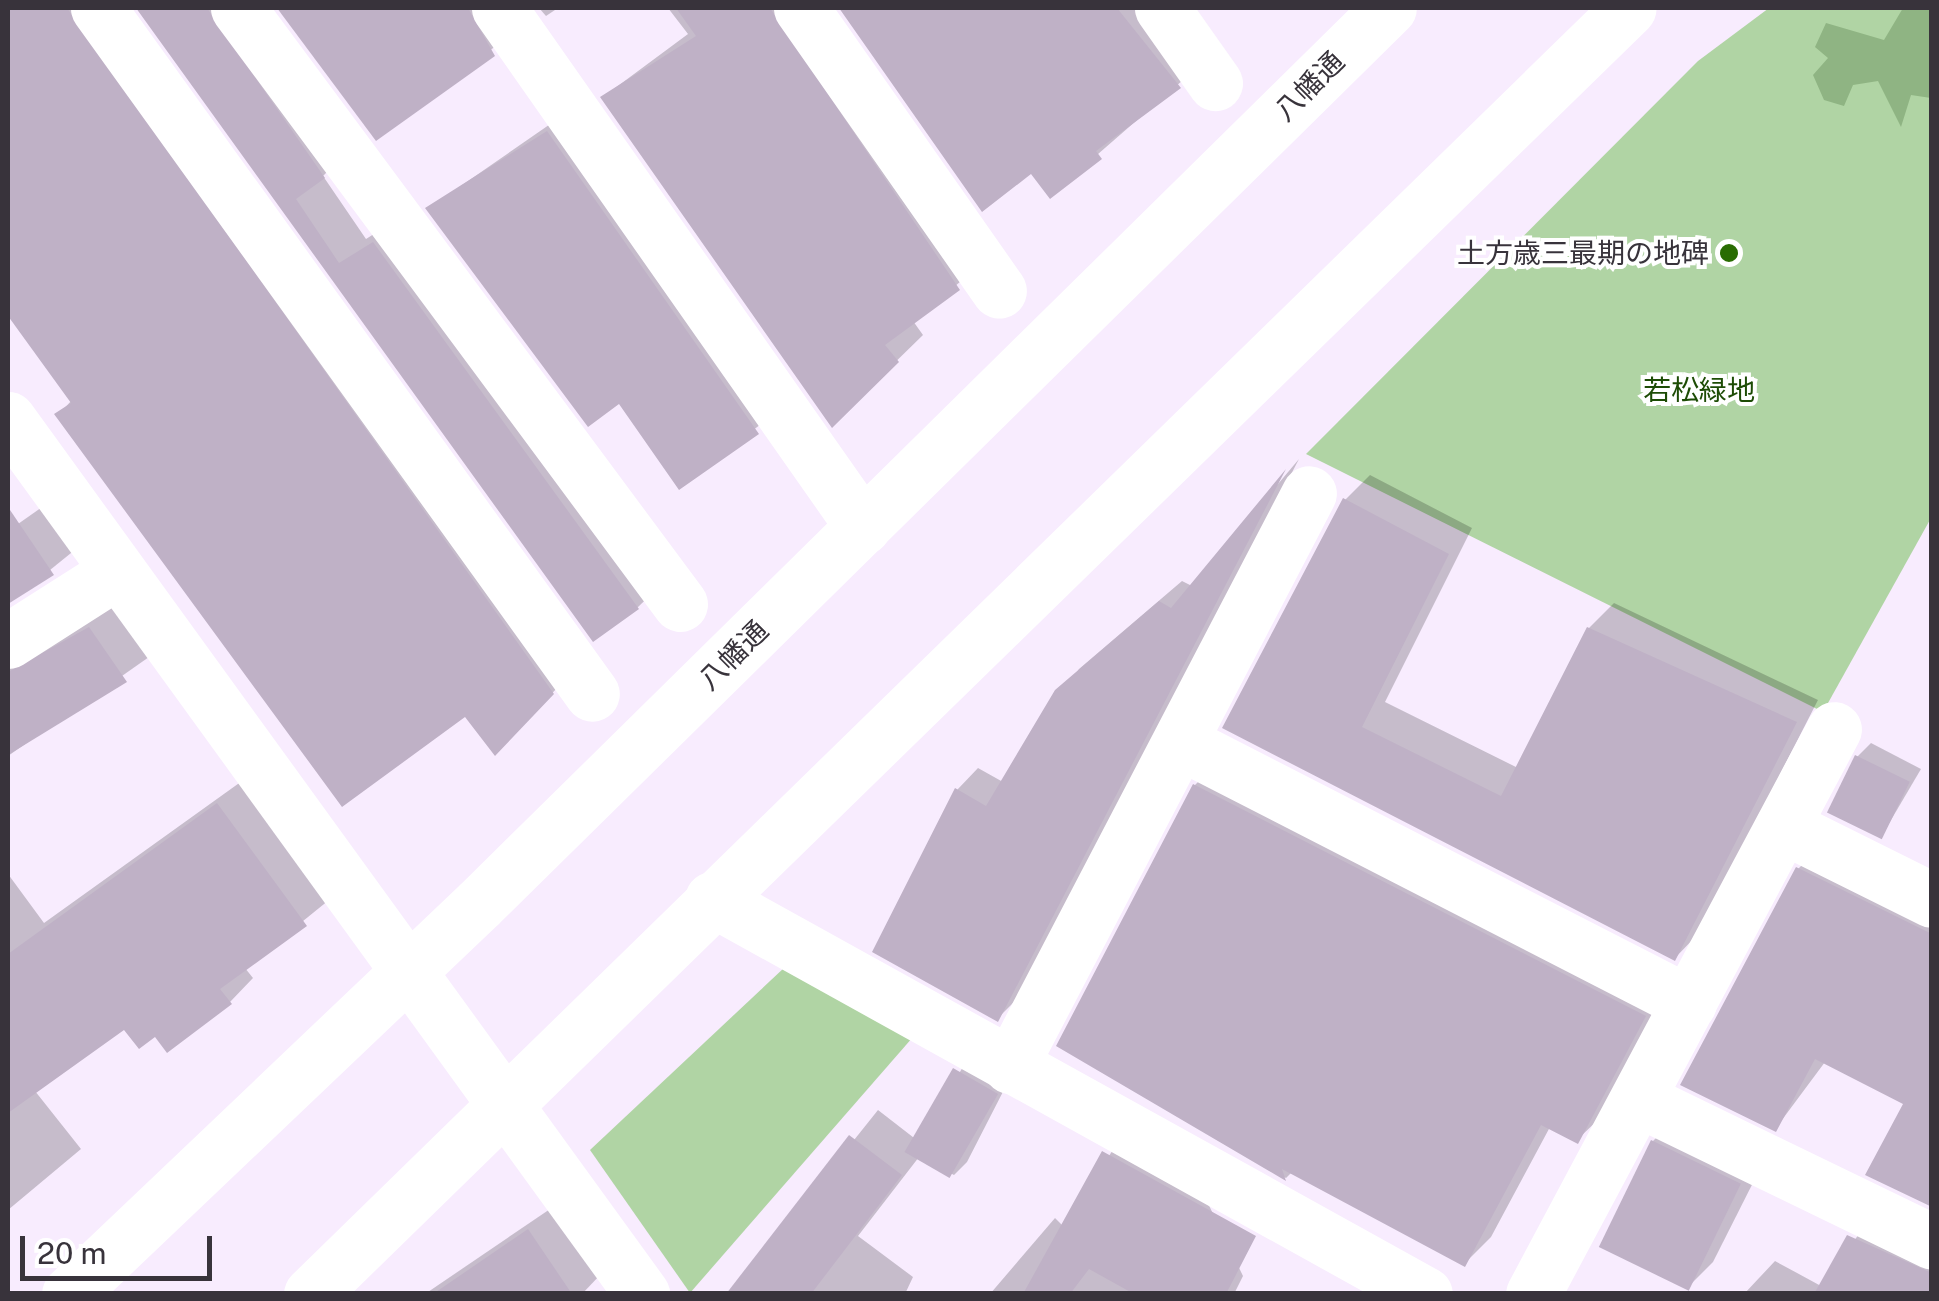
<!DOCTYPE html>
<meta charset="utf-8">
<style>
body{margin:0}
#map{position:relative;width:1939px;height:1301px;overflow:hidden;background:#f8ecfe;font-family:"Public Sans","Noto Sans JP",sans-serif}
div>[style]{position:absolute}
[style*='--x']{left:calc(var(--x)*1px);top:calc(var(--y)*1px);width:calc(var(--w)*1px);rotate:calc(var(--a)*1deg)}
.green>*{inset:0;background:#b0d4a4}
.water>*{inset:0;background:#8fb483}
.shadow>*{inset:0;background:#0003}
.building>*{inset:0;background:#bfb1c6;transform-origin:0 0}
.minor>*{height:55px;margin:-27.5px;padding:0 27.5px;transform-origin:27.5px;border-radius:27.5px;background:#fff}
.dots>*{width:28px;height:28px;translate:-50% -50%;box-sizing:border-box;border:5px solid #fff;border-radius:50%}
span{translate:-50% -50%;white-space:nowrap;text-align:center;line-height:1.15;-webkit-text-stroke:8px #fff;paint-order:stroke}
.street-label{font-size:28px;color:#38333b}
.poi-label{font-size:28px;color:#38333b}
.right{translate:-100% -50%;text-align:right}
.park-label{font-size:28px;color:#1d4c05}
.frame{position:absolute;inset:0;border:10px solid #38333b;pointer-events:none}
.scale{position:absolute;left:20px;top:1236px;width:192px;height:45px;box-sizing:border-box;border:5px solid #38333b;border-top:0;padding-left:12px;font-size:30px;line-height:35px;white-space:nowrap;color:#38333b;-webkit-text-stroke:8px #fff;paint-order:stroke}
</style>
<div id="map">
<div class="green">
<div style="clip-path:polygon(1769px 8px,1931px 8px,1931px 518px,1823px 712px,1306px 454px,1698px 61px)"></div>
<div style="clip-path:polygon(785px 967px,913px 1037px,690px 1293px,590px 1150px)"></div>
</div>
<div class="water">
<div style="clip-path:polygon(1903px 8px,1931px 8px,1931px 98px,1911px 95px,1901px 127px,1878px 81px,1853px 85px,1844px 106px,1824px 100px,1813px 75px,1828px 58px,1815px 47px,1826px 23px,1884px 40px)"></div>
</div>
<div class="shadow">
<div style="clip-path:polygon(8px 8px,103px 8px,578px 666px,520px 727px,466px 714px,58px 415px,72px 400px,8px 312px,8px 181px,49px 150px,8px 90px)"></div>
<div style="clip-path:polygon(139px 8px,244px 8px,349px 150px,323px 176px,366px 239px,399px 218px,664px 582px,638px 607px,594px 638px)"></div>
<div style="clip-path:polygon(280px 8px,507px 8px,519px 28px,376px 138px)"></div>
<div style="clip-path:polygon(539px 8px,558px 8px,546px 16px)"></div>
<div style="clip-path:polygon(668px 8px,806px 8px,984px 262px,913px 321px,923px 335px,832px 424px,603px 97px,688px 34px)"></div>
<div style="clip-path:polygon(842px 8px,1165px 8px,1206px 60px,1051px 195px,1032px 170px,983px 209px)"></div>
<div style="clip-path:polygon(572px 109px,782px 408px,679px 487px,619px 401px,429px 208px)"></div>
<div style="clip-path:polygon(1299px 459px,1019px 997px,997px 1019px,876px 951px,957px 790px,978px 768px,1003px 782px,1079px 669px,1182px 581px,1192px 586px)"></div>
<div style="clip-path:polygon(1370px 475px,1472px 528px,1385px 702px,1518px 768px,1589px 628px,1614px 603px,1818px 700px,1699px 933px,1675px 958px,1225px 727px,1345px 500px)"></div>
<div style="clip-path:polygon(45px 505px,76px 549px,8px 604px,8px 531px)"></div>
<div style="clip-path:polygon(113px 605px,149px 657px,8px 756px,8px 636px)"></div>
<div style="clip-path:polygon(1871px 743px,1921px 769px,1881px 837px,1857px 757px)"></div>
<div style="clip-path:polygon(1221px 759px,1670px 989px,1604px 1114px,1577px 1140px,1550px 1127px,1491px 1237px,1464px 1264px,1292px 1172px,1286px 1178px,1059px 1045px,1195px 785px)"></div>
<div style="clip-path:polygon(242px 781px,329px 900px,245px 968px,253px 978px,230px 1002px,155px 1034px,125px 1027px,35px 1091px,81px 1149px,8px 1210px,8px 874px,44px 923px)"></div>
<div style="clip-path:polygon(1827px 840px,1932px 894px,1932px 1204px,1906px 1103px,1825px 1062px,1776px 1128px,1798px 869px)"></div>
<div style="clip-path:polygon(969px 1057px,1009px 1080px,967px 1162px,954px 1175px,919px 1157px,858px 1236px,913px 1277px,905px 1294px,731px 1294px,878px 1110px,918px 1141px)"></div>
<div style="clip-path:polygon(1679px 1115px,1766px 1157px,1713px 1262px,1686px 1289px,1653px 1141px)"></div>
<div style="clip-path:polygon(1126px 1130px,1190px 1166px,1243px 1276px,1234px 1294px,990px 1294px,1055px 1218px,1063px 1226px)"></div>
<div style="clip-path:polygon(556px 1205px,602px 1273px,582px 1294px,425px 1294px)"></div>
<div style="clip-path:polygon(1878px 1208px,1932px 1231px,1932px 1294px,1744px 1294px,1775px 1261px,1821px 1286px)"></div>
</div>
<div class="building">
<div style="clip-path:polygon(8px 8px,67px 8px,554px 694px,495px 756px,465px 717px,342px 807px,54px 414px,71px 403px,8px 316px)"></div>
<div style="clip-path:polygon(136px 8px,207px 8px,325px 178px,296px 199px,339px 263px,373px 242px,639px 609px,593px 642px)"></div>
<div style="clip-path:polygon(277px 8px,468px 8px,495px 56px,376px 141px)"></div>
<div style="clip-path:polygon(676px 8px,770px 8px,960px 290px,885px 345px,899px 362px,832px 428px,600px 97px,696px 36px)"></div>
<div style="clip-path:polygon(839px 8px,1117px 8px,1181px 88px,1096px 151px,1102px 159px,1050px 199px,1031px 174px,982px 212px)"></div>
<div style="clip-path:polygon(547px 131px,759px 434px,679px 490px,619px 404px,588px 427px,425px 208px)"></div>
<div style="clip-path:polygon(1286px 469px,998px 1022px,872px 952px,955px 788px,986px 806px,1055px 690px,1159px 601px,1171px 608px)"></div>
<div style="clip-path:polygon(1343px 498px,1449px 554px,1362px 727px,1501px 796px,1587px 627px,1797px 722px,1675px 961px,1222px 728px)"></div>
<div style="clip-path:polygon(8px 507px,54px 575px,8px 604px)"></div>
<div style="clip-path:polygon(89px 627px,127px 682px,8px 755px,8px 672px)"></div>
<div style="left:1855px;top:755px;width:61px;height:64px;rotate:26deg"></div>
<div style="clip-path:polygon(1193px 784px,1646px 1016px,1578px 1144px,1541px 1125px,1465px 1267px,1282px 1169px,1286px 1181px,1056px 1046px)"></div>
<div style="clip-path:polygon(217px 803px,307px 926px,220px 989px,232px 1004px,167px 1053px,155px 1037px,139px 1049px,124px 1030px,8px 1113px,8px 954px)"></div>
<div style="clip-path:polygon(1796px 867px,1932px 934px,1932px 1207px,1865px 1175px,1903px 1104px,1815px 1059px,1776px 1132px,1680px 1085px)"></div>
<div style="left:953px;top:1068px;width:52px;height:97px;rotate:30deg"></div>
<div style="clip-path:polygon(849px 1135px,902px 1175px,811px 1294px,726px 1294px)"></div>
<div style="left:1651px;top:1140px;width:100px;height:119px;rotate:26deg"></div>
<div style="clip-path:polygon(1102px 1151px,1256px 1236px,1226px 1294px,1134px 1294px,1089px 1269px,1070px 1294px,1023px 1294px)"></div>
<div style="clip-path:polygon(528px 1229px,572px 1294px,433px 1294px)"></div>
<div style="clip-path:polygon(1847px 1235px,1932px 1273px,1932px 1294px,1814px 1294px)"></div>
</div>
<div class="minor">
<div style="--x:98;--y:8;--w:845;--a:54.24"></div>
<div style="--x:238;--y:8;--w:742;--a:53.44"></div>
<div style="--x:499;--y:8;--w:634;--a:54.96"></div>
<div style="--x:801;--y:8;--w:345;--a:55"></div>
<div style="--x:1162;--y:8;--w:92;--a:54.8"></div>
<div style="--x:8;--y:419;--w:1081;--a:54.07"></div>
<div style="--x:8;--y:641;--w:130;--a:-32.5"></div>
<div style="--x:1180;--y:742;--w:572;--a:27.15"></div>
<div style="--x:1783;--y:826;--w:166;--a:26.4"></div>
<div style="--x:712;--y:899;--w:815;--a:28.99"></div>
<div style="--x:1010;--y:1066;--w:646;--a:-62.44"></div>
<div style="--x:1638;--y:1099;--w:327;--a:25.9"></div>
<div style="--x:69;--y:1294;--w:566;--a:-43.57"></div>
<div style="--x:479;--y:904;--w:1277;--a:-44.56"></div>
<div style="--x:311;--y:1294;--w:1841;--a:-44.3"></div>
<div style="--x:1533;--y:1294;--w:640;--a:-61.95"></div>
</div>
<div class="dots">
<div style="left:1729px;top:253px;background:#296c02"></div>
</div>
<div class="street-label">
<span style="left:1309px;top:86px;rotate:-45deg">八幡通</span>
<span style="left:733px;top:655px;rotate:-45deg">八幡通</span>
</div>
<div class="poi-label">
<span class="right" style="left:1709px;top:253px">土方歳三最期の地碑</span>
</div>
<div class="park-label">
<span style="left:1699px;top:390px">若松緑地</span>
</div>
<div class="frame"></div>
<div class="scale">20 m</div>
</div>
